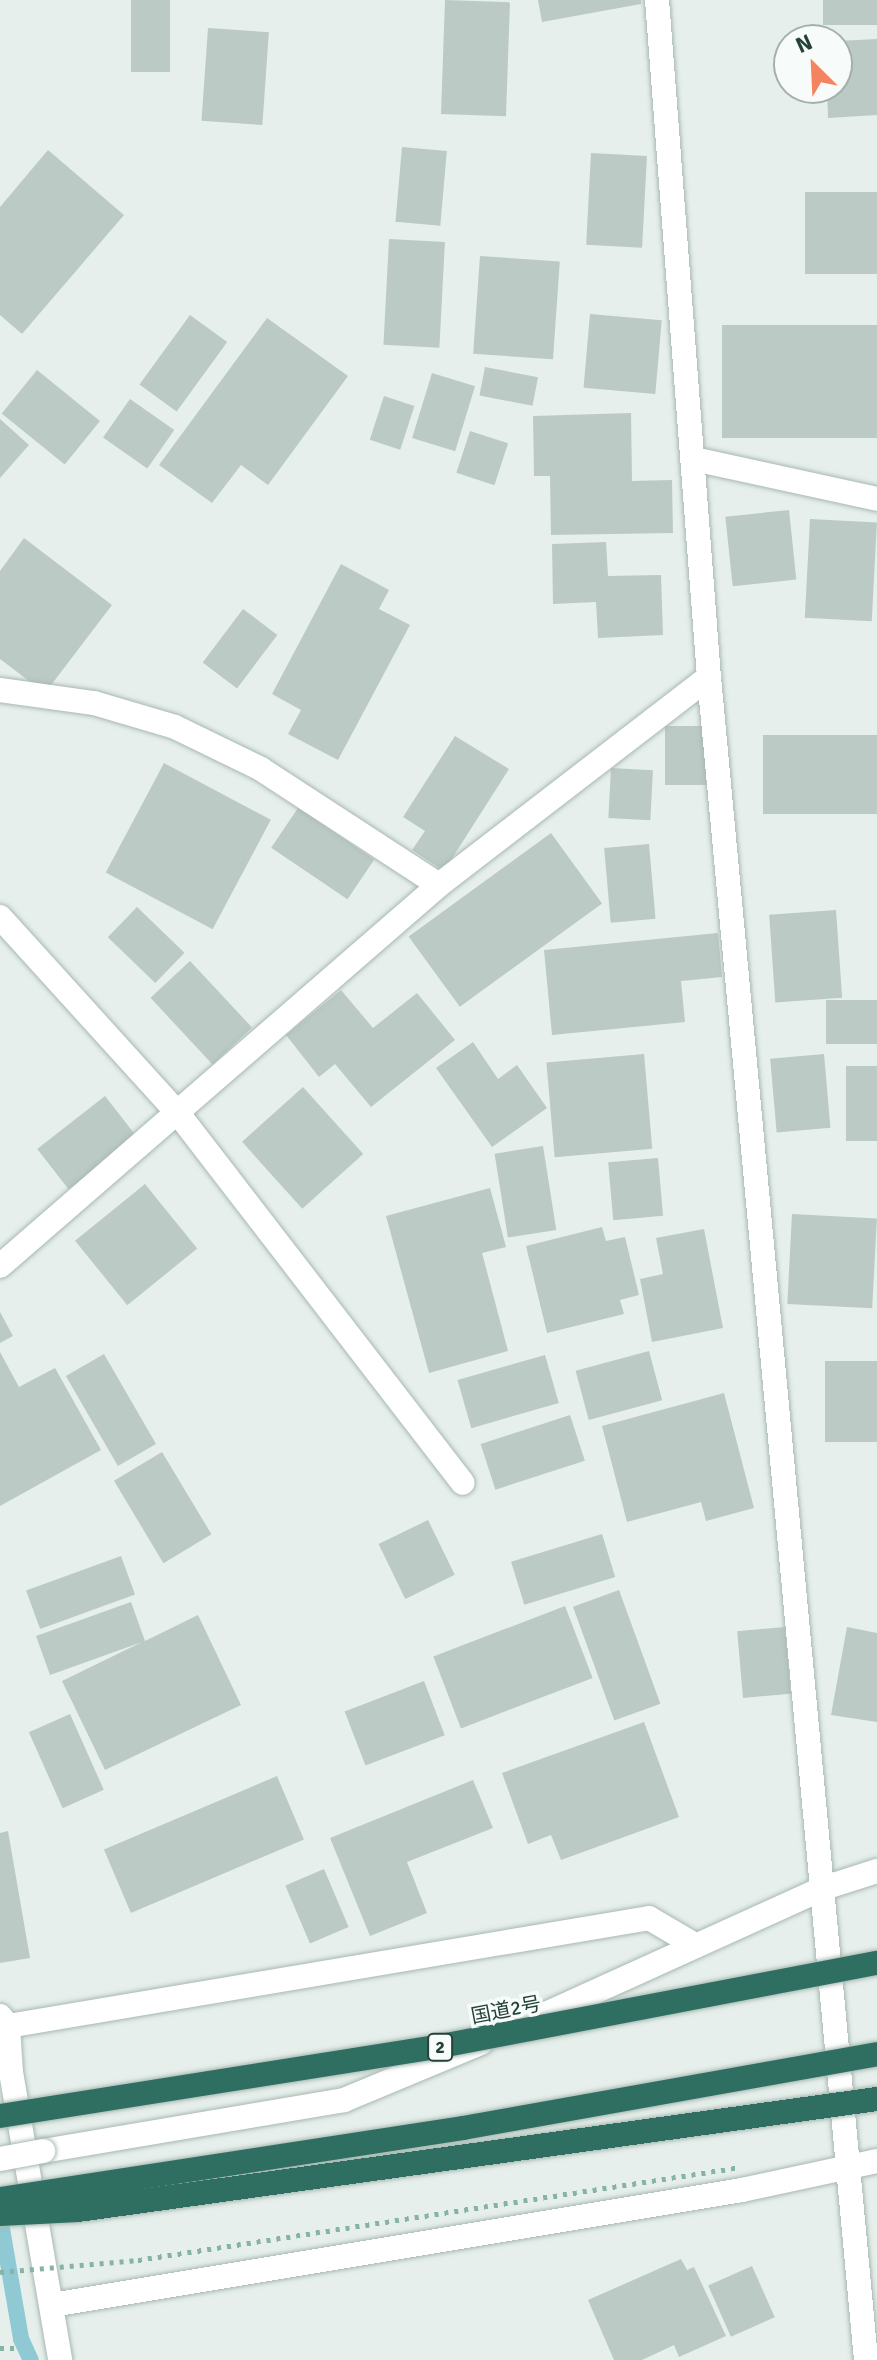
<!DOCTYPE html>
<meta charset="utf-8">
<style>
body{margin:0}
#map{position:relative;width:877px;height:2360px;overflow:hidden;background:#e6efeb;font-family:Signika,"Noto Sans JP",sans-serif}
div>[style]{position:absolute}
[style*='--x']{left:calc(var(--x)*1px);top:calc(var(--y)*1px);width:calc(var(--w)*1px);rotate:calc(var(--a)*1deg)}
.stream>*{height:16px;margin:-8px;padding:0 8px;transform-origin:8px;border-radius:8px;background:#8ec9d4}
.building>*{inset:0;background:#bbcac4;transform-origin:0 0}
.path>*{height:5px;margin-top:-2.5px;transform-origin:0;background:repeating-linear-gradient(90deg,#86b3a5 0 4px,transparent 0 10px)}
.roads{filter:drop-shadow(0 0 2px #a8b8b2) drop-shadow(0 0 2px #a8b8b2)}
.street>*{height:24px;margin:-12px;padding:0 12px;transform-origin:12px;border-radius:12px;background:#fff}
.path-bridge>*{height:5px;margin-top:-2.5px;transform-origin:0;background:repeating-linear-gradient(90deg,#86b3a5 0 4px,transparent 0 10px)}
.bridges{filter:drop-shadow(0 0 2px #a8b8b2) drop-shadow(0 0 2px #a8b8b2)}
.street-bridge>*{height:24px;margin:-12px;padding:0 12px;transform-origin:12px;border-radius:12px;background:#fff}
.highway-bridge>*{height:24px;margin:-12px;padding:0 12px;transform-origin:12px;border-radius:12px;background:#2f6f62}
span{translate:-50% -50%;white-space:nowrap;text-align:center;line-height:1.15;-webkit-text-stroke:7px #f7fbf9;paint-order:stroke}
.shield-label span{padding:2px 6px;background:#f7fbf9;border:2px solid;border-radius:6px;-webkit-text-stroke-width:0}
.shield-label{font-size:18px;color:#24423a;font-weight:700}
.street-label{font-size:20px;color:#24423a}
.north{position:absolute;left:773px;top:24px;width:80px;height:80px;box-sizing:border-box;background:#f7fbf9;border:2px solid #a3b1ad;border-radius:50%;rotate:336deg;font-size:22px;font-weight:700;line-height:32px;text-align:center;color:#24423a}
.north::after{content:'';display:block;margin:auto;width:28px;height:36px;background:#f4845f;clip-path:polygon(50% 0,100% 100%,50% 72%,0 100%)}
</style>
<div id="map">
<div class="stream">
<div style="--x:0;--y:2217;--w:124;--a:80.2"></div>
<div style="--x:21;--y:2339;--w:23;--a:65"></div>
</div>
<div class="building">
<div style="left:131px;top:0;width:39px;height:72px"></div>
<div style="left:445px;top:0;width:65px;height:114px;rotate:2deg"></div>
<div style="clip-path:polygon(538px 0,641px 0,641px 4px,542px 22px)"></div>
<div style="left:823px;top:0;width:54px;height:25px"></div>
<div style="left:208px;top:28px;width:61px;height:93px;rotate:4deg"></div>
<div style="clip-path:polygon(877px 39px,877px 115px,828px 118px,827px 88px,837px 88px,837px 41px)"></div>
<div style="left:402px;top:147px;width:45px;height:75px;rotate:5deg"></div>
<div style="clip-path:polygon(48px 150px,124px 215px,22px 334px,0 315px,0 207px)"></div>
<div style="left:591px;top:153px;width:56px;height:92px;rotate:3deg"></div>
<div style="left:805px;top:192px;width:72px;height:82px"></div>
<div style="left:389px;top:239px;width:56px;height:106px;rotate:3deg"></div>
<div style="left:480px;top:256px;width:80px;height:98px;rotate:4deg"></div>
<div style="left:590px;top:314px;width:72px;height:74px;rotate:5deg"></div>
<div style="left:190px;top:315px;width:46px;height:86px;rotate:36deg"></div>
<div style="clip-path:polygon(267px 318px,348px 376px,268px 485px,241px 465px,212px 503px,159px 465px)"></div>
<div style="left:877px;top:325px;width:113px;height:155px;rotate:90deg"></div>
<div style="left:485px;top:367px;width:54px;height:29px;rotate:11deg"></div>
<div style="left:37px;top:370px;width:81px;height:56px;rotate:39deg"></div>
<div style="left:432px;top:373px;width:45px;height:68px;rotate:17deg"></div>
<div style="left:384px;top:396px;width:32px;height:46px;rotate:18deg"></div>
<div style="left:130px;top:399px;width:54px;height:47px;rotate:35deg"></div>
<div style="clip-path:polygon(631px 413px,632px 481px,672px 480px,673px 533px,551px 535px,550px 476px,534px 476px,533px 416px)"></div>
<div style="clip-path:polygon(0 419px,29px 445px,0 478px)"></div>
<div style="left:470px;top:431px;width:40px;height:44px;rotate:18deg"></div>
<div style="left:789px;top:510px;width:70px;height:64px;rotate:84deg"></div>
<div style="left:810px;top:519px;width:67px;height:99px;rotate:3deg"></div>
<div style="clip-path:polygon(24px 538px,112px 605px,45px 693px,0 659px,0 571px)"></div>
<div style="clip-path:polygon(606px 542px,608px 576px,661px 575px,663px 635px,598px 638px,596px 602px,553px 604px,552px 544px)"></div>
<div style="clip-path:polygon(341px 564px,389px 590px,379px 609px,410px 625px,338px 760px,288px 734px,301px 710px,272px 694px)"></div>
<div style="left:243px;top:609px;width:43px;height:67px;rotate:37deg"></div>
<div style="left:665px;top:726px;width:41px;height:59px"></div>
<div style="left:877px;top:735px;width:79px;height:114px;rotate:90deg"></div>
<div style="clip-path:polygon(455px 736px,509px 769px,444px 871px,412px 850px,425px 831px,403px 817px)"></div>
<div style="left:164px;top:763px;width:121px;height:124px;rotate:28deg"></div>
<div style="left:611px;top:768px;width:42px;height:50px;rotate:3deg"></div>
<div style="left:298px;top:808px;width:92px;height:48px;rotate:34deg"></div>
<div style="left:551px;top:833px;width:87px;height:176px;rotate:54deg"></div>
<div style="left:649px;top:844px;width:75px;height:45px;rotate:85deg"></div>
<div style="left:137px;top:907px;width:66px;height:42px;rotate:44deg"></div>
<div style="left:836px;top:910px;width:88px;height:67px;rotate:86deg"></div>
<div style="clip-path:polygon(718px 933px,722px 977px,681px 981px,685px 1022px,552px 1035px,544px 950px)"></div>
<div style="left:190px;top:961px;width:91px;height:54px;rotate:47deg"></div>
<div style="clip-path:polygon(341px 990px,373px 1028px,417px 993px,455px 1040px,371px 1107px,335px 1064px,319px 1077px,286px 1035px)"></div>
<div style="left:877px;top:1000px;width:44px;height:51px;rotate:90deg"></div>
<div style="clip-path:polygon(473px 1042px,498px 1079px,517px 1065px,547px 1108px,492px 1147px,436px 1068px)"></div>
<div style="left:644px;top:1054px;width:95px;height:98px;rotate:85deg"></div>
<div style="left:824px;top:1054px;width:74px;height:54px;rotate:85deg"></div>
<div style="left:846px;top:1066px;width:31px;height:75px"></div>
<div style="left:303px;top:1087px;width:90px;height:82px;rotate:48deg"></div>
<div style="left:105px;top:1096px;width:51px;height:86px;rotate:52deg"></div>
<div style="left:543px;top:1146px;width:85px;height:49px;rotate:81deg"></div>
<div style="left:658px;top:1158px;width:58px;height:50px;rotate:85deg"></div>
<div style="left:145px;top:1184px;width:83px;height:90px;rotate:51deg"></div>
<div style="clip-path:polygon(490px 1188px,506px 1247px,482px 1253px,508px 1351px,429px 1373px,386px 1216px)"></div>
<div style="left:792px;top:1214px;width:85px;height:90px;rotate:3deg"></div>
<div style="clip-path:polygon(602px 1227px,606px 1241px,625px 1237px,639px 1295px,620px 1300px,624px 1314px,547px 1333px,526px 1246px)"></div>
<div style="clip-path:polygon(704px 1229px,723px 1328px,652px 1342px,640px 1279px,663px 1274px,656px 1238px)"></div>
<div style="clip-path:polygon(0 1312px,13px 1336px,0 1343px)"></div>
<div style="left:649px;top:1351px;width:51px;height:76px;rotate:75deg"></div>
<div style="clip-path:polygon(0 1352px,19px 1387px,55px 1368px,101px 1450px,0 1506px)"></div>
<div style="left:104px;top:1354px;width:104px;height:44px;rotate:60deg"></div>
<div style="left:545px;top:1355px;width:50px;height:91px;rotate:74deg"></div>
<div style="left:877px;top:1361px;width:81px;height:52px;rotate:90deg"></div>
<div style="clip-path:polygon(724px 1393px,754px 1508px,706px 1521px,701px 1502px,627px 1522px,602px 1426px)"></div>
<div style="left:570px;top:1415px;width:48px;height:94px;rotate:72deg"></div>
<div style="left:162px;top:1452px;width:96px;height:56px;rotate:59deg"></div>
<div style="left:428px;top:1520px;width:61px;height:55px;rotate:64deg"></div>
<div style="left:602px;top:1534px;width:45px;height:95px;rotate:73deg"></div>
<div style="left:121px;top:1556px;width:41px;height:101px;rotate:70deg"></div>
<div style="left:619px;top:1590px;width:121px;height:49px;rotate:70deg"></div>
<div style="clip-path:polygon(131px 1602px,145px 1641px,198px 1615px,241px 1705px,105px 1770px,62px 1681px,142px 1642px,50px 1675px,36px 1636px)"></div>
<div style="left:565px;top:1606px;width:77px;height:141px;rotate:69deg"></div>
<div style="left:785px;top:1627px;width:67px;height:48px;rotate:85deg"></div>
<div style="clip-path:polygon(847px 1627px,877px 1633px,877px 1722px,831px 1715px)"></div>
<div style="left:424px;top:1681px;width:58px;height:85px;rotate:69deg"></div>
<div style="left:70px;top:1714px;width:83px;height:45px;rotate:66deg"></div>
<div style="clip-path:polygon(644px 1722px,679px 1817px,561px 1860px,551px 1835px,528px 1844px,502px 1773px)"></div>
<div style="left:277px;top:1776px;width:69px;height:188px;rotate:67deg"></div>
<div style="clip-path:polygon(473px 1780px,493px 1828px,407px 1862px,427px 1913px,370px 1936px,330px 1838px)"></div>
<div style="clip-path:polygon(8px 1831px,30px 1958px,0 1963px,0 1833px)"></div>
<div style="left:324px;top:1869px;width:63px;height:42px;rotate:67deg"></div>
<div style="clip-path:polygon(681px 2259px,687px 2270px,694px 2267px,726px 2336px,679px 2357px,674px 2345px,642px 2360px,614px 2360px,588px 2300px)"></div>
<div style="left:752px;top:2266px;width:56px;height:48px;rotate:66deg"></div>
</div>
<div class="path">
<div style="--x:0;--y:2348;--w:19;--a:0"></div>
</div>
<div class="roads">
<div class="street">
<div style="--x:657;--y:0;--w:679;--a:85.61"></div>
<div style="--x:709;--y:677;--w:1690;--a:84.67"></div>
<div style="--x:694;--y:459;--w:187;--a:12.3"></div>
<div style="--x:0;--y:690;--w:95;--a:7.9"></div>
<div style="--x:94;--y:703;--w:84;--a:16.5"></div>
<div style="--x:175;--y:727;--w:96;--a:26"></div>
<div style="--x:261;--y:769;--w:212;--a:33.1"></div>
<div style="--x:0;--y:917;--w:263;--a:47.8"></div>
<div style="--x:177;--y:1112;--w:468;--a:52.4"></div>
<div style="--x:0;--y:1266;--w:581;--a:-40.95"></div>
<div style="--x:439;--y:885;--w:341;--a:-37.6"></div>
<div style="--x:0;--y:2016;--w:13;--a:51"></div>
<div style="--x:8;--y:2026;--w:46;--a:86.3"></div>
<div style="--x:11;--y:2072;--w:292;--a:80.3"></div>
<div style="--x:8;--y:2026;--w:650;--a:-9.56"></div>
<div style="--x:649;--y:1918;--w:53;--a:30.4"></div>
<div style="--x:515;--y:2028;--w:336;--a:-24.4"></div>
<div style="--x:821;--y:1889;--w:59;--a:-17.8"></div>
<div style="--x:43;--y:2151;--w:305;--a:-9.6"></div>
<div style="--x:344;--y:2100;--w:148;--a:-22.6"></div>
<div style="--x:52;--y:2305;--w:700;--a:-9.46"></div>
<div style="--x:742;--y:2190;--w:138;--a:-12.1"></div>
</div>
</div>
<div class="path-bridge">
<div style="--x:0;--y:2272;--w:139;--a:-5"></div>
<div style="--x:138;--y:2260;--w:604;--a:-8.76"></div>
</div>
<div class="bridges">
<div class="street-bridge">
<div style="--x:0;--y:2159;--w:44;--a:-10.5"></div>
</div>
<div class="highway-bridge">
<div style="--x:0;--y:2116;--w:447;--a:-9"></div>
<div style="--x:441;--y:2046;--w:444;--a:-10.8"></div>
<div style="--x:0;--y:2199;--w:468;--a:-8.7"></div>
<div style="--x:463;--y:2128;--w:421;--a:-10.1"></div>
<div style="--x:0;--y:2214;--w:78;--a:-2.9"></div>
<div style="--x:78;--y:2210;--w:807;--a:-7.91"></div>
</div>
</div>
<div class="shield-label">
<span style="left:440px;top:2047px">2</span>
</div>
<div class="street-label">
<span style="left:506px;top:2010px;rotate:-11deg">国道2号</span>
</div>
<div class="north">N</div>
</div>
